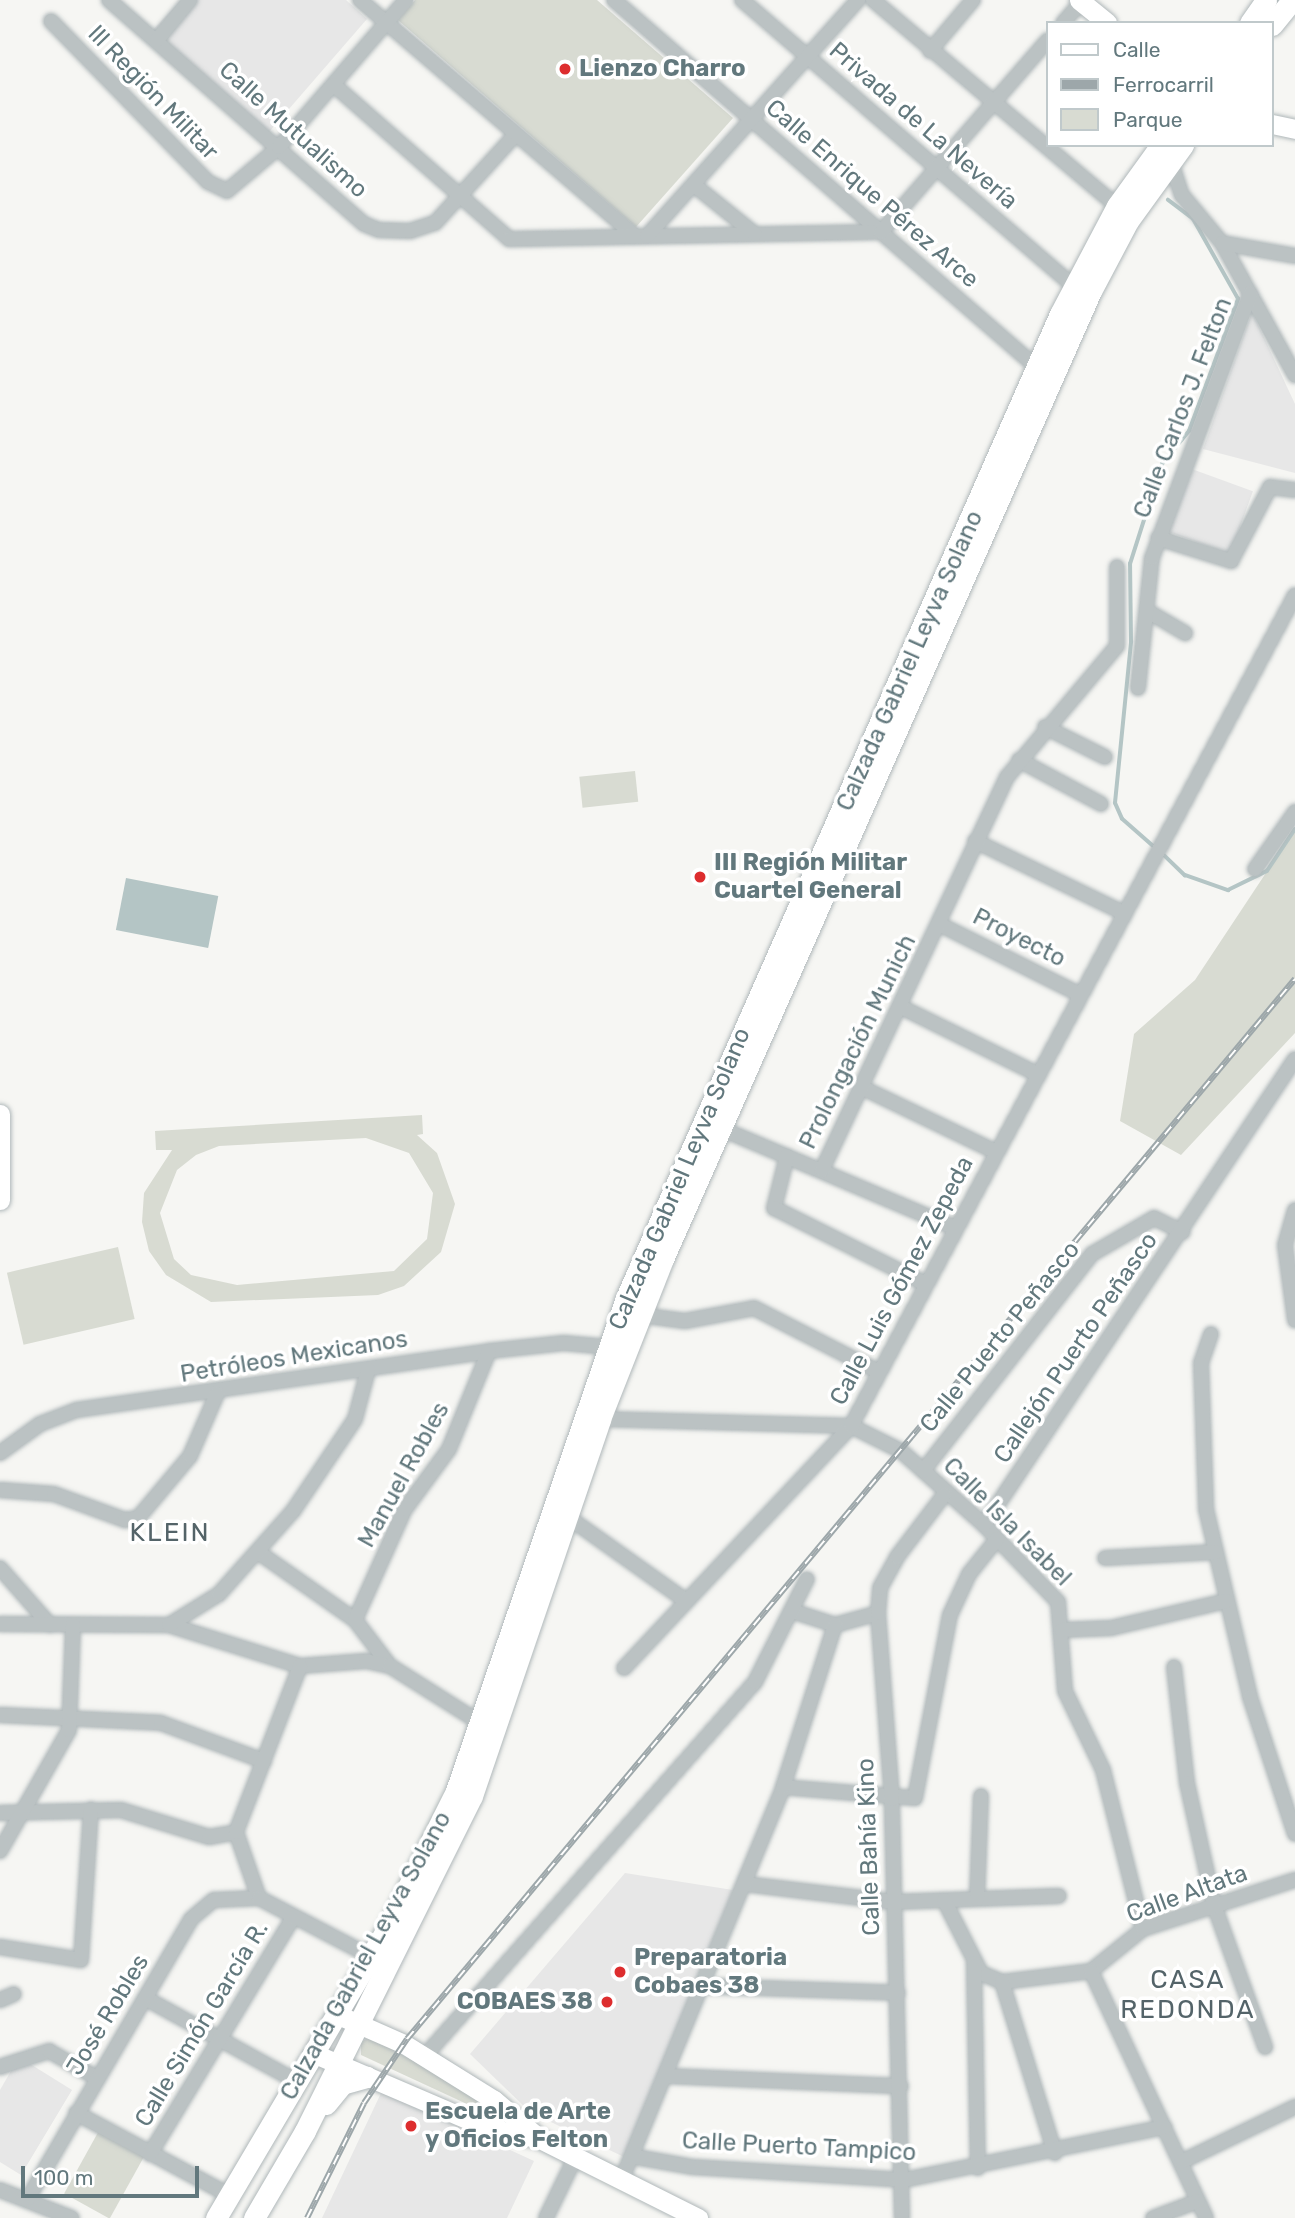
<!DOCTYPE html>
<meta charset="utf-8">
<style>
body{margin:0}
#map{position:relative;width:1295px;height:2218px;overflow:hidden;background:#f6f6f3;font-family:Rubik,sans-serif}
div>[style]{position:absolute}
[style*='--x']{left:calc(var(--x)*1px);top:calc(var(--y)*1px);width:calc(var(--w)*1px);rotate:calc(var(--a)*1deg)}
.built>*{inset:0;background:#e7e7e7;transform-origin:0 0}
.green>*{inset:0;background:#d8dbd2;transform-origin:0 0}
.water>*{inset:0;background:#b4c5c5;transform-origin:0 0}
.stream>*{height:3.5px;margin:-1.75px;padding:0 1.75px;transform-origin:1.75px;border-radius:1.75px;background:#b4c5c5}
.roads{filter:drop-shadow(0 0 2px #b0b8ba) drop-shadow(0 0 2px #b0b8ba)}
.street>*{height:14px;margin:-7px;padding:0 7px;transform-origin:7px;border-radius:7px;background:#bbc2c3}
.secondary>*{height:19px;margin:-9.5px;padding:0 9.5px;transform-origin:9.5px;border-radius:9.5px;background:#fff}
.primary>*{height:21px;margin:-10.5px;padding:0 10.5px;transform-origin:10.5px;border-radius:10.5px;background:#fff}
.rail>*{height:6px;margin-top:-3px;transform-origin:0;background:repeating-linear-gradient(90deg,#fff 0 10px,#9da7aa 0 20px);box-sizing:border-box;border-block:2px solid #9da7aa}
.dots>*{width:19px;height:19px;translate:-50% -50%;box-sizing:border-box;border:4px solid #fff;border-radius:50%}
span{translate:-50% -50%;white-space:nowrap;text-align:center;line-height:1.15;-webkit-text-stroke:7px #fff;paint-order:stroke}
.poi-label{font-size:24px;color:#62787d;font-weight:700}
.left{translate:0 -50%;text-align:left}
.right{translate:-100% -50%;text-align:right}
.street-label{font-size:24px;color:#62787d}
.neighbourhood-label{font-size:26px;color:#546469;letter-spacing:2px}
.legend{position:absolute;left:1046px;top:21px;width:228px;height:126px;box-sizing:border-box;background:#fff;border:2px solid #c0c9cb;margin:0;padding:9px 12px;list-style:none;font-size:21px;color:#62787d}
.legend li{display:flex;align-items:center;gap:14px;height:35px}
.legend b{width:35px;border:2px solid #c0c9cb}
.scale{position:absolute;left:21px;top:2166px;width:178px;height:32px;box-sizing:border-box;border:4px solid #62787d;border-top:0;padding-left:9px;font-size:21px;line-height:24px;white-space:nowrap;color:#62787d;-webkit-text-stroke:5px #fff;paint-order:stroke}
</style>
<div id="map">
<div class="built">
<div style="clip-path:polygon(181px 0,346px 0,367px 19px,269px 132px,152px 31px)"></div>
<div style="clip-path:polygon(1252px 312px,1295px 404px,1295px 473px,1203px 449px)"></div>
<div style="left:1189px;top:468px;width:68px;height:67px;rotate:20deg"></div>
<div style="clip-path:polygon(625px 1873px,733px 1890px,624px 2157px,530px 2112px,470px 2054px)"></div>
<div style="clip-path:polygon(19px 2057px,72px 2090px,21px 2175px,0 2162px,0 2090px)"></div>
<div style="clip-path:polygon(382px 2091px,534px 2161px,507px 2218px,322px 2218px)"></div>
</div>
<div class="green">
<div style="clip-path:polygon(415px 0,597px 0,733px 118px,636px 227px,398px 20px)"></div>
<div style="left:635px;top:771px;width:31px;height:56px;rotate:84deg"></div>
<div style="clip-path:polygon(1295px 829px,1295px 1033px,1181px 1155px,1120px 1121px,1134px 1034px,1195px 980px)"></div>
<div style="clip-path:polygon(evenodd,422px 1115px,423px 1134px,417px 1135px,437px 1153px,455px 1204px,441px 1252px,404px 1286px,378px 1295px,211px 1302px,166px 1275px,149px 1251px,142px 1222px,144px 1193px,172px 1150px,156px 1150px,155px 1131px,422px 1115px,366px 1138px,409px 1153px,433px 1193px,427px 1239px,394px 1271px,237px 1285px,191px 1275px,174px 1259px,160px 1213px,177px 1170px,196px 1155px,219px 1146px,366px 1138px)"></div>
<div style="left:118px;top:1247px;width:74px;height:114px;rotate:77deg"></div>
<div style="clip-path:polygon(370px 2037px,479px 2097px,477px 2103px,469px 2105px,361px 2055px,361px 2042px)"></div>
<div style="left:101px;top:2127px;width:52px;height:76px;rotate:29deg"></div>
</div>
<div class="water">
<div style="left:126px;top:878px;width:94px;height:53px;rotate:11deg"></div>
</div>
<div class="stream">
<div style="--x:1156;--y:849;--w:45;--a:-138.6"></div>
<div style="--x:1122;--y:819;--w:17;--a:-114"></div>
<div style="--x:1115;--y:803;--w:162;--a:-84.3"></div>
<div style="--x:1131;--y:642;--w:78;--a:-90.7"></div>
<div style="--x:1130;--y:564;--w:105;--a:-72.3"></div>
<div style="--x:1162;--y:464;--w:43;--a:-50.7"></div>
<div style="--x:1189;--y:431;--w:141;--a:-69.6"></div>
<div style="--x:1238;--y:299;--w:92;--a:-119.4"></div>
<div style="--x:1193;--y:219;--w:31;--a:-143"></div>
<div style="--x:1162;--y:853;--w:32;--a:44"></div>
<div style="--x:1185;--y:875;--w:46;--a:19.2"></div>
<div style="--x:1228;--y:890;--w:43;--a:-26"></div>
<div style="--x:1267;--y:871;--w:50;--a:-56.3"></div>
</div>
<div class="roads">
<div class="street">
<div style="--x:109;--y:0;--w:339;--a:41.3"></div>
<div style="--x:364;--y:224;--w:16;--a:22"></div>
<div style="--x:379;--y:230;--w:31;--a:2"></div>
<div style="--x:410;--y:231;--w:26;--a:-18"></div>
<div style="--x:435;--y:223;--w:120;--a:-47.7"></div>
<div style="--x:360;--y:0;--w:362;--a:40.6"></div>
<div style="--x:614;--y:0;--w:566;--a:40.99"></div>
<div style="--x:742;--y:0;--w:437;--a:40.8"></div>
<div style="--x:873;--y:0;--w:319;--a:40.2"></div>
<div style="--x:51;--y:21;--w:225;--a:45.7"></div>
<div style="--x:208;--y:182;--w:21;--a:25"></div>
<div style="--x:227;--y:191;--w:68;--a:-40.2"></div>
<div style="--x:279;--y:147;--w:194;--a:-49.2"></div>
<div style="--x:1063;--y:23;--w:30;--a:-49"></div>
<div style="--x:157;--y:40;--w:52;--a:-50.5"></div>
<div style="--x:930;--y:51;--w:67;--a:-49.9"></div>
<div style="--x:334;--y:85;--w:233;--a:41.3"></div>
<div style="--x:509;--y:239;--w:372;--a:-1.1"></div>
<div style="--x:881;--y:232;--w:254;--a:-49"></div>
<div style="--x:1171;--y:162;--w:35;--a:72"></div>
<div style="--x:1182;--y:195;--w:62;--a:50.2"></div>
<div style="--x:1222;--y:243;--w:151;--a:61.1"></div>
<div style="--x:694;--y:185;--w:78;--a:38.8"></div>
<div style="--x:647;--y:236;--w:317;--a:-48.2"></div>
<div style="--x:1222;--y:243;--w:74;--a:10.1"></div>
<div style="--x:1158;--y:538;--w:77;--a:17.5"></div>
<div style="--x:1231;--y:561;--w:84;--a:-62.2"></div>
<div style="--x:1270;--y:487;--w:25;--a:7"></div>
<div style="--x:1149;--y:612;--w:42;--a:30.3"></div>
<div style="--x:1138;--y:688;--w:131;--a:-83.9"></div>
<div style="--x:1152;--y:558;--w:282;--a:-69.6"></div>
<div style="--x:1045;--y:727;--w:67;--a:26.6"></div>
<div style="--x:1019;--y:760;--w:93;--a:28.2"></div>
<div style="--x:975;--y:841;--w:163;--a:25.8"></div>
<div style="--x:1255;--y:869;--w:70;--a:-54.9"></div>
<div style="--x:939;--y:924;--w:157;--a:26.6"></div>
<div style="--x:901;--y:1007;--w:152;--a:26.2"></div>
<div style="--x:863;--y:1088;--w:148;--a:25.7"></div>
<div style="--x:715;--y:1126;--w:261;--a:23"></div>
<div style="--x:787;--y:1156;--w:54;--a:104"></div>
<div style="--x:774;--y:1208;--w:170;--a:26.6"></div>
<div style="--x:822;--y:1170;--w:434;--a:-64.8"></div>
<div style="--x:1007;--y:777;--w:171;--a:-50"></div>
<div style="--x:1117;--y:646;--w:79;--a:-90"></div>
<div style="--x:1295;--y:1210;--w:36;--a:106"></div>
<div style="--x:1285;--y:1245;--w:76;--a:82.4"></div>
<div style="--x:640;--y:1315;--w:45;--a:7.6"></div>
<div style="--x:685;--y:1321;--w:70;--a:-10.7"></div>
<div style="--x:754;--y:1308;--w:140;--a:27.1"></div>
<div style="--x:1211;--y:1334;--w:31;--a:109"></div>
<div style="--x:1201;--y:1363;--w:146;--a:88"></div>
<div style="--x:1206;--y:1509;--w:193;--a:76.8"></div>
<div style="--x:1250;--y:1697;--w:144;--a:71.8"></div>
<div style="--x:600;--y:1419;--w:251;--a:1.6"></div>
<div style="--x:851;--y:1426;--w:56;--a:26.6"></div>
<div style="--x:901;--y:1451;--w:111;--a:41.7"></div>
<div style="--x:984;--y:1525;--w:107;--a:46.1"></div>
<div style="--x:1058;--y:1602;--w:89;--a:85.5"></div>
<div style="--x:1065;--y:1691;--w:88;--a:64.3"></div>
<div style="--x:1103;--y:1770;--w:164;--a:75.9"></div>
<div style="--x:0;--y:1453;--w:49;--a:-35.9"></div>
<div style="--x:40;--y:1424;--w:39;--a:-21"></div>
<div style="--x:76;--y:1410;--w:417;--a:-8.1"></div>
<div style="--x:489;--y:1351;--w:75;--a:-6.1"></div>
<div style="--x:564;--y:1343;--w:44;--a:5.2"></div>
<div style="--x:923;--y:1471;--w:275;--a:-52.1"></div>
<div style="--x:1092;--y:1254;--w:72;--a:-30.1"></div>
<div style="--x:1154;--y:1218;--w:32;--a:26"></div>
<div style="--x:0;--y:1490;--w:54;--a:4.2"></div>
<div style="--x:54;--y:1494;--w:76;--a:20.1"></div>
<div style="--x:125;--y:1520;--w:13;--a:-9"></div>
<div style="--x:138;--y:1518;--w:81;--a:-50"></div>
<div style="--x:190;--y:1456;--w:68;--a:-66.5"></div>
<div style="--x:568;--y:1517;--w:145;--a:35.4"></div>
<div style="--x:984;--y:1525;--w:560;--a:-56.28"></div>
<div style="--x:258;--y:1552;--w:118;--a:35"></div>
<div style="--x:355;--y:1620;--w:58;--a:52.7"></div>
<div style="--x:1105;--y:1558;--w:111;--a:-3.1"></div>
<div style="--x:0;--y:1568;--w:76;--a:48.7"></div>
<div style="--x:792;--y:1611;--w:45;--a:18"></div>
<div style="--x:835;--y:1625;--w:45;--a:-15.6"></div>
<div style="--x:355;--y:1620;--w:122;--a:-65.8"></div>
<div style="--x:405;--y:1509;--w:74;--a:-53.7"></div>
<div style="--x:449;--y:1449;--w:106;--a:-67.8"></div>
<div style="--x:0;--y:1624;--w:169;--a:0.3"></div>
<div style="--x:169;--y:1625;--w:137;--a:17.4"></div>
<div style="--x:300;--y:1666;--w:66;--a:-4.3"></div>
<div style="--x:366;--y:1661;--w:25;--a:12"></div>
<div style="--x:390;--y:1666;--w:109;--a:32.2"></div>
<div style="--x:169;--y:1625;--w:59;--a:-31.8"></div>
<div style="--x:219;--y:1594;--w:111;--a:-48.3"></div>
<div style="--x:293;--y:1511;--w:111;--a:-56"></div>
<div style="--x:355;--y:1419;--w:51;--a:-75.1"></div>
<div style="--x:1062;--y:1630;--w:49;--a:-2.3"></div>
<div style="--x:1111;--y:1628;--w:118;--a:-13.2"></div>
<div style="--x:1174;--y:1667;--w:117;--a:83.6"></div>
<div style="--x:1187;--y:1783;--w:125;--a:77.5"></div>
<div style="--x:1214;--y:1905;--w:151;--a:70.2"></div>
<div style="--x:624;--y:1668;--w:332;--a:-46.8"></div>
<div style="--x:851;--y:1426;--w:942;--a:-61.88"></div>
<div style="--x:0;--y:1715;--w:161;--a:2.8"></div>
<div style="--x:161;--y:1723;--w:110;--a:20.3"></div>
<div style="--x:783;--y:1787;--w:132;--a:4.8"></div>
<div style="--x:915;--y:1798;--w:186;--a:-79.2"></div>
<div style="--x:950;--y:1615;--w:45;--a:-65.1"></div>
<div style="--x:969;--y:1574;--w:45;--a:-51.3"></div>
<div style="--x:0;--y:1813;--w:121;--a:-1.4"></div>
<div style="--x:121;--y:1810;--w:92;--a:17.1"></div>
<div style="--x:209;--y:1837;--w:27;--a:-10"></div>
<div style="--x:236;--y:1832;--w:70;--a:70.8"></div>
<div style="--x:236;--y:1832;--w:178;--a:-68.9"></div>
<div style="--x:0;--y:1851;--w:139;--a:-60.3"></div>
<div style="--x:69;--y:1730;--w:105;--a:-87.8"></div>
<div style="--x:745;--y:1884;--w:150;--a:6.9"></div>
<div style="--x:894;--y:1902;--w:165;--a:-2.1"></div>
<div style="--x:977;--y:1899;--w:103;--a:-87.8"></div>
<div style="--x:944;--y:1900;--w:82;--a:63.1"></div>
<div style="--x:981;--y:1973;--w:23;--a:23"></div>
<div style="--x:1002;--y:1982;--w:90;--a:-7"></div>
<div style="--x:1091;--y:1971;--w:67;--a:-38.9"></div>
<div style="--x:1143;--y:1929;--w:160;--a:-17.9"></div>
<div style="--x:0;--y:1947;--w:82;--a:9.1"></div>
<div style="--x:81;--y:1960;--w:151;--a:-86.2"></div>
<div style="--x:974;--y:1963;--w:205;--a:88.9"></div>
<div style="--x:1091;--y:1971;--w:272;--a:65"></div>
<div style="--x:1002;--y:1982;--w:179;--a:72.8"></div>
<div style="--x:702;--y:1986;--w:196;--a:2"></div>
<div style="--x:145;--y:1998;--w:175;--a:28.8"></div>
<div style="--x:0;--y:2000;--w:15;--a:-23"></div>
<div style="--x:424;--y:2057;--w:500;--a:-48.57"></div>
<div style="--x:755;--y:1682;--w:115;--a:-63.2"></div>
<div style="--x:0;--y:2067;--w:52;--a:-18.1"></div>
<div style="--x:49;--y:2051;--w:55;--a:29.4"></div>
<div style="--x:668;--y:2076;--w:233;--a:2.5"></div>
<div style="--x:76;--y:2113;--w:174;--a:28.2"></div>
<div style="--x:150;--y:2154;--w:276;--a:-58.8"></div>
<div style="--x:636;--y:2157;--w:58;--a:10"></div>
<div style="--x:693;--y:2167;--w:211;--a:3.5"></div>
<div style="--x:904;--y:2180;--w:266;--a:-11.5"></div>
<div style="--x:1181;--y:2162;--w:127;--a:-25.8"></div>
<div style="--x:621;--y:2181;--w:426;--a:-67.6"></div>
<div style="--x:783;--y:1787;--w:170;--a:-72.2"></div>
<div style="--x:0;--y:2190;--w:77;--a:21.3"></div>
<div style="--x:27;--y:2200;--w:325;--a:-59.7"></div>
<div style="--x:191;--y:1919;--w:30;--a:-40"></div>
<div style="--x:214;--y:1900;--w:45;--a:-2.5"></div>
<div style="--x:259;--y:1898;--w:125;--a:27.6"></div>
<div style="--x:546;--y:2218;--w:67;--a:-64.2"></div>
<div style="--x:902;--y:2218;--w:419;--a:-91.4"></div>
<div style="--x:892;--y:1799;--w:187;--a:-94.3"></div>
<div style="--x:878;--y:1613;--w:25;--a:-85"></div>
<div style="--x:880;--y:1588;--w:35;--a:-61"></div>
<div style="--x:897;--y:1557;--w:78;--a:-52.8"></div>
<div style="--x:1153;--y:2218;--w:48;--a:-20.7"></div>
</div>
<div class="secondary">
<div style="--x:1079;--y:0;--w:36;--a:39"></div>
<div style="--x:1272;--y:124;--w:24;--a:12"></div>
<div style="--x:0;--y:1114;--w:86;--a:90"></div>
<div style="--x:336;--y:2014;--w:74;--a:23.8"></div>
<div style="--x:404;--y:2044;--w:106;--a:31.9"></div>
<div style="--x:494;--y:2100;--w:60;--a:40.3"></div>
<div style="--x:540;--y:2139;--w:177;--a:26.6"></div>
<div style="--x:315;--y:2054;--w:185;--a:23.2"></div>
<div style="--x:485;--y:2127;--w:52;--a:12.2"></div>
</div>
<div class="primary">
<div style="--x:1250;--y:23;--w:28;--a:-55"></div>
<div style="--x:1272;--y:25;--w:32;--a:-51"></div>
<div style="--x:326;--y:2104;--w:26;--a:-51"></div>
<div style="--x:342;--y:2084;--w:26;--a:-16"></div>
<div style="--x:216;--y:2218;--w:340;--a:-59.4"></div>
<div style="--x:389;--y:1925;--w:150;--a:-63.4"></div>
<div style="--x:456;--y:1791;--w:521;--a:-70.97"></div>
<div style="--x:626;--y:1298;--w:1075;--a:-66.2"></div>
<div style="--x:1060;--y:314;--w:122;--a:-62.2"></div>
<div style="--x:1117;--y:206;--w:75;--a:-54.2"></div>
<div style="--x:254;--y:2218;--w:101;--a:-59.6"></div>
<div style="--x:305;--y:2131;--w:374;--a:-63.5"></div>
<div style="--x:472;--y:1796;--w:398;--a:-71.2"></div>
<div style="--x:600;--y:1419;--w:172;--a:-68.5"></div>
<div style="--x:663;--y:1259;--w:1058;--a:-66.15"></div>
<div style="--x:1091;--y:291;--w:79;--a:-62.1"></div>
<div style="--x:1128;--y:221;--w:94;--a:-54.1"></div>
</div>
</div>
<div class="rail">
<div style="--x:307;--y:2218;--w:128;--a:-63.6"></div>
<div style="--x:364;--y:2103;--w:77;--a:-56.1"></div>
<div style="--x:407;--y:2039;--w:1383;--a:-50.05"></div>
</div>
<div class="dots">
<div style="left:565px;top:69px;background:#dd2d2e"></div>
<div style="left:700px;top:877px;background:#dd2d2e"></div>
<div style="left:620px;top:1972px;background:#dd2d2e"></div>
<div style="left:607px;top:2002px;background:#dd2d2e"></div>
<div style="left:411px;top:2126px;background:#dd2d2e"></div>
</div>
<div class="poi-label">
<span class="left" style="left:579px;top:69px">Lienzo Charro</span>
<span class="left" style="left:714px;top:877px">III Región Militar<br>Cuartel General</span>
<span class="left" style="left:634px;top:1972px">Preparatoria<br>Cobaes 38</span>
<span class="right" style="left:593px;top:2002px">COBAES 38</span>
<span class="left" style="left:425px;top:2126px">Escuela de Arte<br>y Oficios Felton</span>
</div>
<div class="street-label">
<span style="left:153px;top:93px;rotate:46deg">lll Región Militar</span>
<span style="left:923px;top:126px;rotate:41deg">Privada de La Nevería</span>
<span style="left:293px;top:130px;rotate:42deg">Calle Mutualismo</span>
<span style="left:872px;top:194px;rotate:41deg">Calle Enrique Pérez Arce</span>
<span style="left:1183px;top:408px;rotate:-69deg">Calle Carlos J. Felton</span>
<span style="left:910px;top:661px;rotate:-66deg">Calzada Gabriel Leyva Solano</span>
<span style="left:1019px;top:938px;rotate:27deg">Proyecto</span>
<span style="left:858px;top:1042px;rotate:-64deg">Prolongación Munich</span>
<span style="left:680px;top:1179px;rotate:-67deg">Calzada Gabriel Leyva Solano</span>
<span style="left:902px;top:1281px;rotate:-62deg">Calle Luis Gómez Zepeda</span>
<span style="left:1000px;top:1337px;rotate:-51deg">Calle Puerto Peñasco</span>
<span style="left:1076px;top:1348px;rotate:-56deg">Callejón Puerto Peñasco</span>
<span style="left:294px;top:1357px;rotate:-9deg">Petróleos Mexicanos</span>
<span style="left:404px;top:1475px;rotate:-61deg">Manuel Robles</span>
<span style="left:1007px;top:1522px;rotate:45deg">Calle Isla Isabel</span>
<span style="left:869px;top:1847px;rotate:-92deg">Calle Bahía Kino</span>
<span style="left:1187px;top:1894px;rotate:-20deg">Calle Altata</span>
<span style="left:366px;top:1956px;rotate:-61deg">Calzada Gabriel Leyva Solano</span>
<span style="left:108px;top:2015px;rotate:-59deg">José Robles</span>
<span style="left:202px;top:2024px;rotate:-59deg">Calle Simón García R.</span>
<span style="left:799px;top:2147px;rotate:3deg">Calle Puerto Tampico</span>
</div>
<div class="neighbourhood-label">
<span style="left:170px;top:1533px">KLEIN</span>
<span style="left:1188px;top:1995px">CASA<br>REDONDA</span>
</div>
<ul class="legend">
<li><b style="height:9px;background:#fff"></b>Calle</li>
<li><b style="height:9px;background:#9da7aa"></b>Ferrocarril</li>
<li><b style="height:19px;background:#d8dbd2"></b>Parque</li>
</ul>
<div class="scale">100 m</div>
</div>
